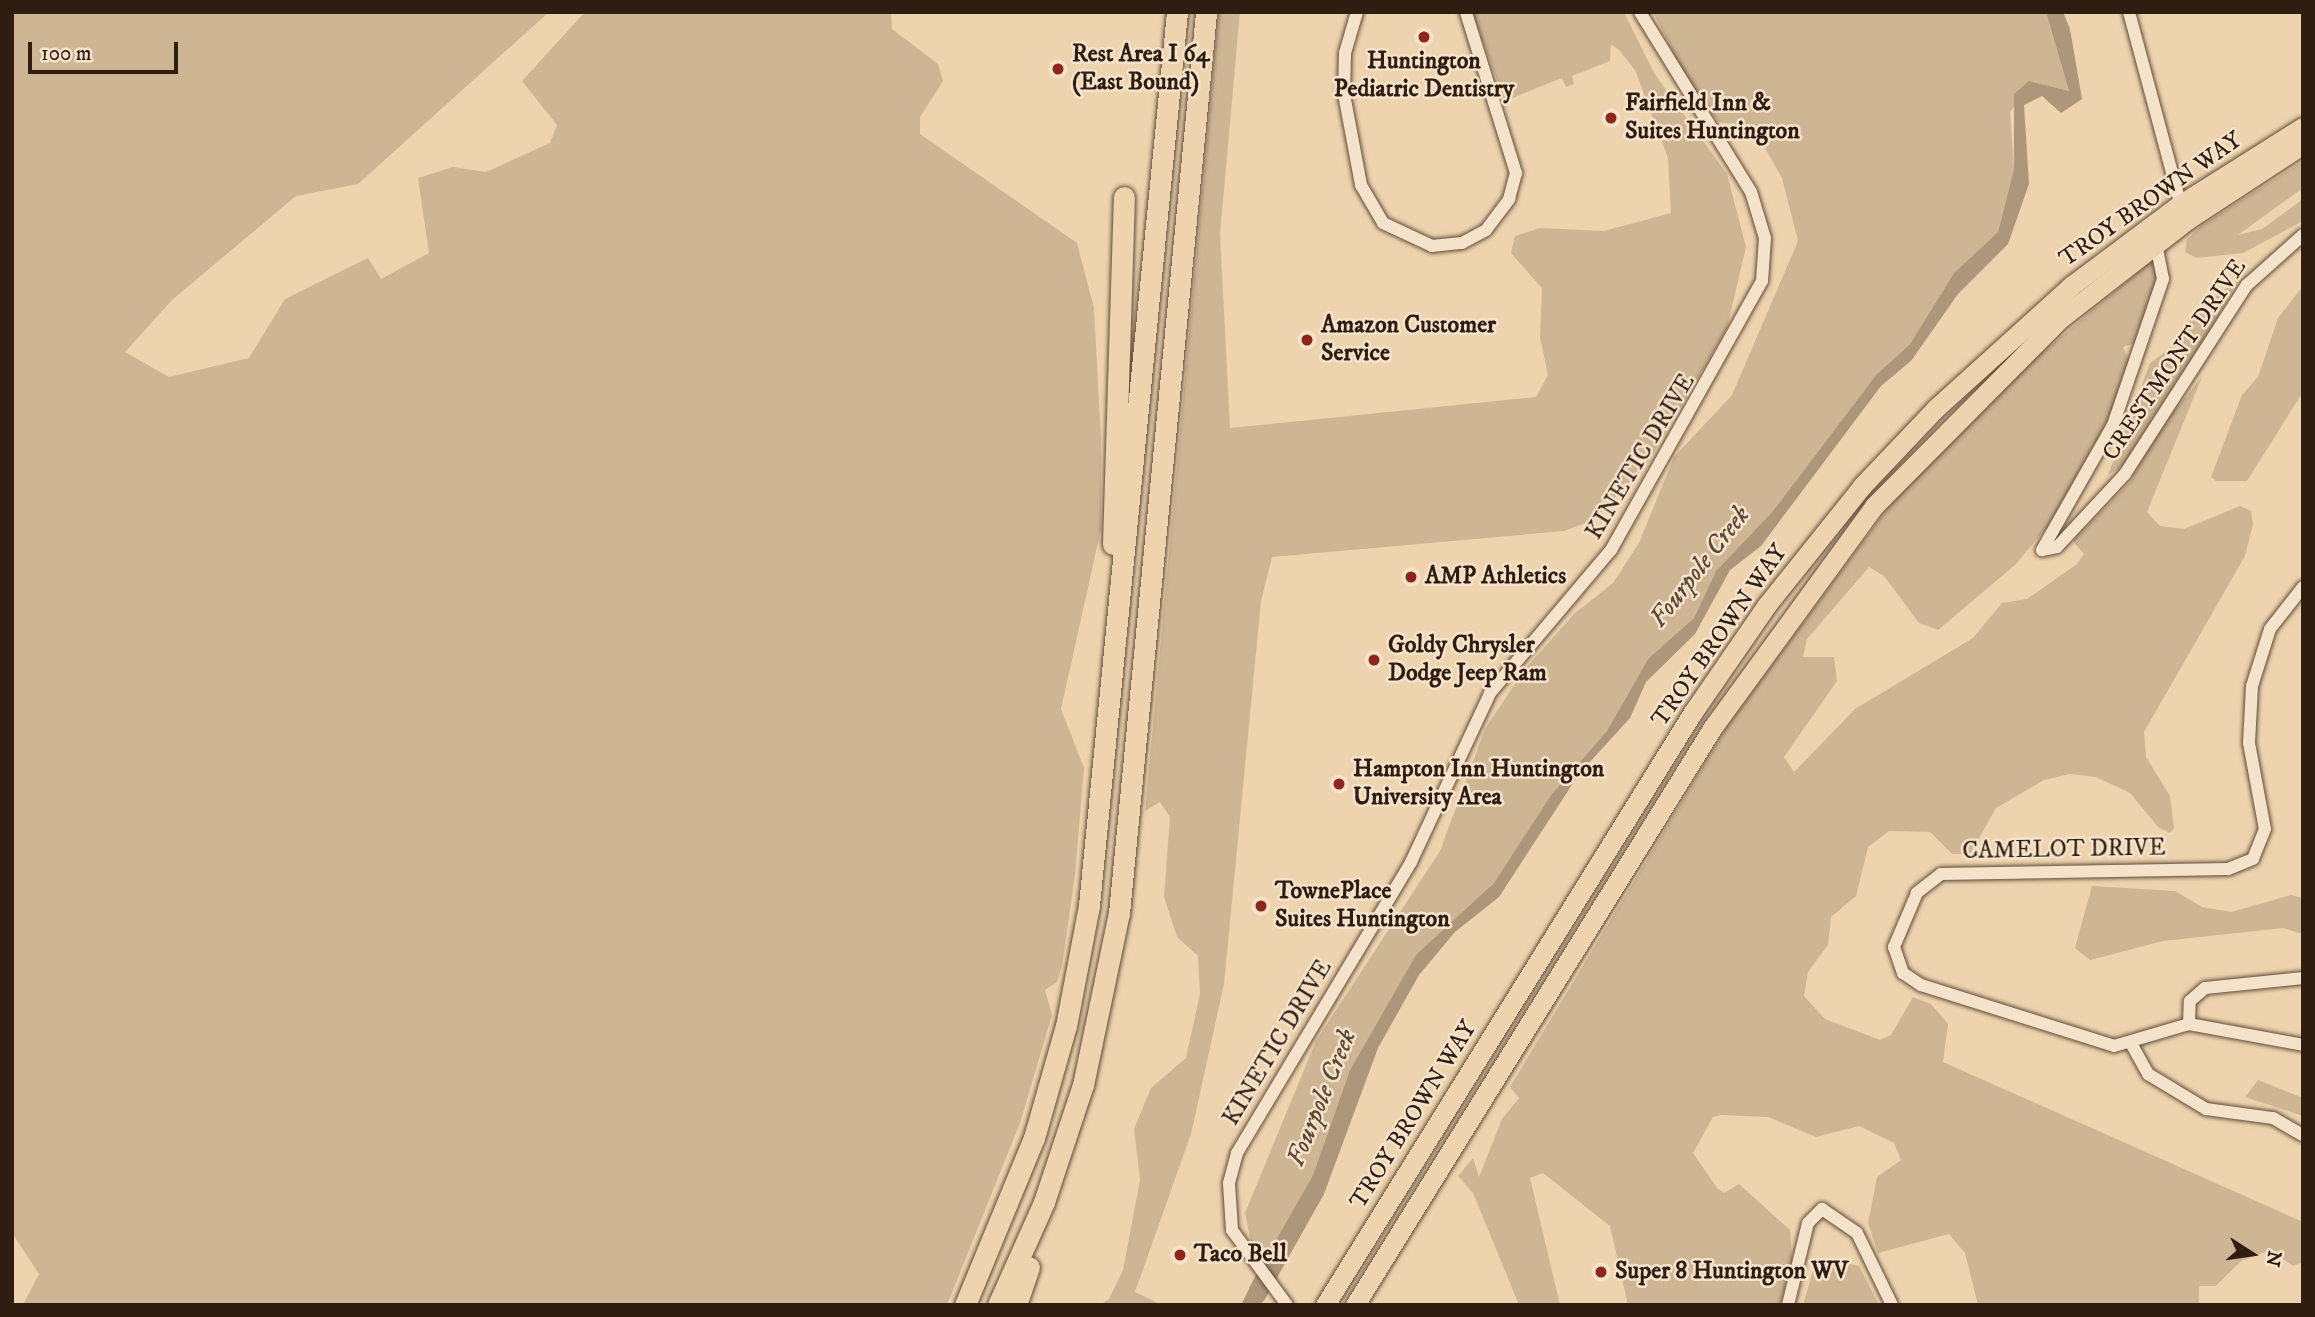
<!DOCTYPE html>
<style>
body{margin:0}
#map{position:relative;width:2315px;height:1317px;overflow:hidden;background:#eed4ae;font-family:"IM FELL DW Pica",serif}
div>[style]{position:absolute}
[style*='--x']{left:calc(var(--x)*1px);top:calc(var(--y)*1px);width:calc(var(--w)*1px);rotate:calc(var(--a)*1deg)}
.green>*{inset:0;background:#ceb593}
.water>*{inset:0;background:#ad9679}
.river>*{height:18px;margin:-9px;padding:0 9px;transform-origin:9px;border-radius:9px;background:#ad9679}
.roads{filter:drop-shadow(0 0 2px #5f4b39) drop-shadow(0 0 2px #5f4b39)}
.minor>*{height:12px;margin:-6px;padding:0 6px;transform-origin:6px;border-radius:6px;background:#f4e3ca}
.primary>*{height:19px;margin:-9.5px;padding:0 9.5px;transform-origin:9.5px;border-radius:9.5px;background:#eed4ae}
.motorway>*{height:21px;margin:-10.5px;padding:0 10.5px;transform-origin:10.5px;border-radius:10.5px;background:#eed4ae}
.dots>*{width:19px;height:19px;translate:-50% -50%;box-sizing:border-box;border:4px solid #f4e3ca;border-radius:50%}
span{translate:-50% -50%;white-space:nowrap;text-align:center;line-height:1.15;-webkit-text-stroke:5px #f4e3ca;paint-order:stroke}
.poi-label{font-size:24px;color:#2f1d12;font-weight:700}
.left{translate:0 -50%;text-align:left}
.street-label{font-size:24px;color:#2f1d12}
.water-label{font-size:26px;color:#5b4736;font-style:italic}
.frame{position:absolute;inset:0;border:14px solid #2f1d12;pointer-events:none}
.north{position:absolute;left:2217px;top:1219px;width:70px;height:70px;-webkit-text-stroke:5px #f4e3ca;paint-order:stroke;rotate:102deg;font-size:19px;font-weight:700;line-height:28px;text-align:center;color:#2f1d12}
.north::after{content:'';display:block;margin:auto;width:24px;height:32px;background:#2f1d12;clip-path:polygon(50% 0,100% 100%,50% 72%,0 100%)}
.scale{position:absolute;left:28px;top:42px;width:150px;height:32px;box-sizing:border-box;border:4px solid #2f1d12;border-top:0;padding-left:9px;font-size:21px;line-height:24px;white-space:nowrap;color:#2f1d12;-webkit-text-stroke:5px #f4e3ca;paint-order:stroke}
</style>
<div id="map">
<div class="green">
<div style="clip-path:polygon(23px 12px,549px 12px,358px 184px,296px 196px,172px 300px,125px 352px,169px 377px,249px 358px,285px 299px,368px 258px,381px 279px,429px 253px,418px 178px,453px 167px,486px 172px,550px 143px,557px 125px,522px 81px,585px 12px,891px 12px,892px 29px,938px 64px,943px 81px,920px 117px,920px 134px,1077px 243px,1094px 308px,1101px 440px,1101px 529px,1061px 709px,1084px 768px,1075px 875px,1062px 966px,1057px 982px,1045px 990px,1052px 1015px,1020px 1123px,947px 1305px,23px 1305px,39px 1274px,12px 1233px,12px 15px)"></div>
<div style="clip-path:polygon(1219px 12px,1240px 12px,1220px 234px,1230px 428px,1536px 397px,1548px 375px,1540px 338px,1542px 288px,1511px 253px,1515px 236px,1540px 228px,1604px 231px,1671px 213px,1668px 158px,1635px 70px,1619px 50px,1611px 44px,1610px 61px,1572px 76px,1574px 84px,1566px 87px,1562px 78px,1510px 99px,1507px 107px,1472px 12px,1624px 12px,1654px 73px,1727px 174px,1746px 247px,1727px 328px,1647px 464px,1594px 520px,1564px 531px,1272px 557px,1261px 601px,1224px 984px,1191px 1134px,1135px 1292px,1162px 1305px,1100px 1305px,1109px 1299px,1123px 1270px,1140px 1180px,1134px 1129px,1151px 1088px,1186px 1058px,1200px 994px,1198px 956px,1177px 937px,1164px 897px,1170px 817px,1160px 802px,1145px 811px)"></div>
<div style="clip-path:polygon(1653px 12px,2046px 12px,2069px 91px,2029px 81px,2010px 113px,2014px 169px,1998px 232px,1954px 273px,1910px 344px,1876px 375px,1773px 511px,1716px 571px,1694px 618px,1648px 659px,1607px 731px,1551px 795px,1494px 883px,1416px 956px,1350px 1070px,1313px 1175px,1266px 1259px,1251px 1242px,1245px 1213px,1316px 1041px,1440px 851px,1485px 729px,1524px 670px,1575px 613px,1613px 583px,1639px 543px,1674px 457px,1732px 395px,1798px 241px,1782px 178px,1765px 148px,1747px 126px,1719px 122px,1695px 96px)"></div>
<div style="clip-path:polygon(2303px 161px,2303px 188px,2238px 235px,2262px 229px,2303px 199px,2303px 221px,2243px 253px,2196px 258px,2185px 252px,2187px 239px,2201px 226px)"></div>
<div style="clip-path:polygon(2150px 262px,2158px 268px,2156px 284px,2135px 343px,2123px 347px,2129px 360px,2107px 428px,2053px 520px,2015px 565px,1938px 630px,1919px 623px,1884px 576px,1869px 567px,1807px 639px,1803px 657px,1834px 657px,1837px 681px,1784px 757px,1794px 772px,1855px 709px,1973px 638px,2002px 603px,2027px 599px,2077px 564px,2084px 554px,2073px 541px,2130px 482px,2156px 433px,2202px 377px,2147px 512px,2160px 526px,2184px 529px,2240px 506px,2251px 511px,2253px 524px,2245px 556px,2144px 732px,2146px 757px,2170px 796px,2174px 828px,2170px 833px,2158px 827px,2130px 793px,2096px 777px,2070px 774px,2044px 780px,1996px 808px,1970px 854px,1952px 854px,1930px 832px,1889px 831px,1868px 847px,1856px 896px,1831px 917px,1828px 945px,1808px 972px,1804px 996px,1825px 1019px,1880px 1040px,1891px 1035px,1913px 997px,1931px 1004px,1948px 1024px,1943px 1062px,2303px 1222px,2303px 1262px,2293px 1266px,2271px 1250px,2241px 1261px,2216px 1286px,2199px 1286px,2199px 1305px,1978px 1305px,1965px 1253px,1949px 1234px,1878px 1253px,1868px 1223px,1877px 1177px,1901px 1160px,1894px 1143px,1859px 1126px,1816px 1137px,1768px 1117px,1721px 1115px,1713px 1117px,1693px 1153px,1717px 1188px,1724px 1193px,1739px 1184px,1790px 1230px,1792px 1260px,1780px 1305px,1628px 1305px,1610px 1226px,1543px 1173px,1530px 1178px,1560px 1305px,1519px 1305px,1473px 1193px,1458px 1176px,1473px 1158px,1479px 1177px,1502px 1119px,1519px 1098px,1510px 1087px,1728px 725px,1893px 501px,2025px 367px)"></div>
<div style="clip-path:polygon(2303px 286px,2303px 392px,2247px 481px,2216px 481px,2211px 477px,2242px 395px,2258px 377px,2278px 318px)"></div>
<div style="clip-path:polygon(2228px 287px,2234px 287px,2191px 365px,2123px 466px,2108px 475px,2150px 363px,2180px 341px,2193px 313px)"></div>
<div style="clip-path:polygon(2092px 886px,2175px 891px,2202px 907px,2231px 912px,2291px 895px,2303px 898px,2303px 934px,2283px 928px,2163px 941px,2090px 960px,2075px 948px)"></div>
<div style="clip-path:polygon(2258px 1080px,2303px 1098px,2303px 1116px,2245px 1097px)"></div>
<div style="clip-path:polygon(1830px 1259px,1859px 1266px,1879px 1305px,1803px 1305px,1814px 1267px)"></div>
</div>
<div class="water">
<div style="clip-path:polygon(2046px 12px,2063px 12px,2070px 29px,2082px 99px,2061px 113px,2042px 96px,2024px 105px,2029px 184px,2008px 244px,1958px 294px,1911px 361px,1881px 386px,1761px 546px,1730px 570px,1695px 634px,1646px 682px,1630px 718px,1579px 774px,1499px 897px,1455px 932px,1419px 975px,1378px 1048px,1324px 1194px,1264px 1301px,1249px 1288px,1313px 1175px,1350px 1070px,1416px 955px,1494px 883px,1551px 795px,1607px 731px,1648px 659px,1694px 618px,1716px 571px,1773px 511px,1876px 375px,1910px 344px,1954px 273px,1998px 232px,2014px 169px,2014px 94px,2029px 81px,2069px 91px)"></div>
</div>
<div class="river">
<div style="--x:1251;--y:1305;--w:35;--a:-63"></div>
</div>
<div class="roads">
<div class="minor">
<div style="--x:1357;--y:12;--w:43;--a:106.3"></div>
<div style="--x:1345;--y:53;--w:41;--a:91.4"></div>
<div style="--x:1344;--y:94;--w:93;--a:79.4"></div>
<div style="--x:1361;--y:185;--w:44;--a:59.9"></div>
<div style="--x:1383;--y:223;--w:54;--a:25.1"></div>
<div style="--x:1432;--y:246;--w:30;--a:-6"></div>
<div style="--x:1462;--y:243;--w:27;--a:-28"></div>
<div style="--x:1486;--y:230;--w:39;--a:-53"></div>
<div style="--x:1509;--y:199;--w:27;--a:-75"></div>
<div style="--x:1516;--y:173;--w:169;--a:-107.3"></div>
<div style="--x:2129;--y:12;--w:205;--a:75"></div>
<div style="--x:2155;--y:239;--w:41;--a:78.7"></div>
<div style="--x:2163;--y:279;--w:154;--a:108.9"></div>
<div style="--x:2113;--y:425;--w:144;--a:119.6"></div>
<div style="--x:2042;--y:550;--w:15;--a:-11"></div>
<div style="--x:2057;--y:547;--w:100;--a:-47"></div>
<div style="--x:2125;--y:474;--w:225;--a:-57.2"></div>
<div style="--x:2247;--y:285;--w:75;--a:-41.8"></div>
<div style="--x:2303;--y:587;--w:53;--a:128.2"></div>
<div style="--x:2270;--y:629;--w:60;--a:107.5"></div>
<div style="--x:2252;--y:686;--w:57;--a:93"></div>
<div style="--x:2249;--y:743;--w:87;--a:79.5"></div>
<div style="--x:2265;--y:829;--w:32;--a:112"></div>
<div style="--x:2253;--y:859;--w:27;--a:158"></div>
<div style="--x:2228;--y:869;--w:287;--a:179"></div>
<div style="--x:1941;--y:874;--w:31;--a:142"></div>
<div style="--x:1917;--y:893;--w:59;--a:113.1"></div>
<div style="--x:1894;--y:947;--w:28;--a:71"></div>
<div style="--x:1903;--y:973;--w:22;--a:34"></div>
<div style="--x:1921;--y:985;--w:202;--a:17.5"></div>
<div style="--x:2114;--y:1046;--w:78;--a:-16.3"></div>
<div style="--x:2189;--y:1024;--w:116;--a:10.4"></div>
<div style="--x:2189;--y:1024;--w:23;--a:-88"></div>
<div style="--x:2190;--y:1001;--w:20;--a:-41"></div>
<div style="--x:2205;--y:988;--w:99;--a:-5.8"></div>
<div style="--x:2132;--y:1045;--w:33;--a:61"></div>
<div style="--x:2148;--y:1074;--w:68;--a:31.1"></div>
<div style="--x:2206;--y:1109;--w:68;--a:7.7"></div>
<div style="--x:2273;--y:1118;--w:34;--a:30"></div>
<div style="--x:1287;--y:1305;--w:93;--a:-126.3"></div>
<div style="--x:1232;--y:1230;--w:47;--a:-93.7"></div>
<div style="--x:1229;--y:1183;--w:31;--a:-75"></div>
<div style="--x:1237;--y:1153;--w:339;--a:-59.1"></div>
<div style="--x:1411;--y:862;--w:187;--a:-64.9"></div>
<div style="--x:1490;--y:693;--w:187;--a:-49.8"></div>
<div style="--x:1611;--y:550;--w:308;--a:-60.7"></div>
<div style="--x:1762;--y:281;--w:43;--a:-86"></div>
<div style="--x:1765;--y:238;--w:48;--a:-106.9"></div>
<div style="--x:1751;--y:192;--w:211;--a:-121.7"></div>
<div style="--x:1788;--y:1305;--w:84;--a:-76.3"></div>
<div style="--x:1808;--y:1223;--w:20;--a:-45"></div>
<div style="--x:1822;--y:1209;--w:42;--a:34.4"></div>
<div style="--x:1857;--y:1233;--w:80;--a:64.1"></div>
</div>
<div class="primary">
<div style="--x:1325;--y:1305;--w:698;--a:-58.18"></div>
<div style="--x:1693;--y:712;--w:129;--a:-55.4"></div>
<div style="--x:1766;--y:606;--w:154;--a:-51.3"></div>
<div style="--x:1862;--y:486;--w:108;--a:-46.5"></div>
<div style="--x:1936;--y:408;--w:182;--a:-42.1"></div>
<div style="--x:2071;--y:286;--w:135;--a:-36.9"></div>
<div style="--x:2179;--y:205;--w:146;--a:-32.2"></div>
<div style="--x:1355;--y:1305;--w:680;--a:-58.23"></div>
<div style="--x:1713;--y:727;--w:273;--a:-53.9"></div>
<div style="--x:1874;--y:506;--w:264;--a:-45.2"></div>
<div style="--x:2060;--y:319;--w:161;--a:-37.9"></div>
<div style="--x:2187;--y:220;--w:139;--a:-33.2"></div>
</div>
<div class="motorway">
<div style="--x:1113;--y:544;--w:347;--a:-88.2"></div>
<div style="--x:965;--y:1305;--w:181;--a:-67.6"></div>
<div style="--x:1034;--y:1138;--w:116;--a:-74.1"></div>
<div style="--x:1066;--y:1026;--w:123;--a:-79.2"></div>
<div style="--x:1089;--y:905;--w:897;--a:-84.37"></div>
<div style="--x:998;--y:1305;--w:113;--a:-65.9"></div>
<div style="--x:1044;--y:1202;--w:123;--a:-71.6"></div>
<div style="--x:1083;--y:1085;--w:176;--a:-78.2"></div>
<div style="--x:1119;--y:913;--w:905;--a:-84.48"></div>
<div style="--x:1016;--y:1305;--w:40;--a:-71.1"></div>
</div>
</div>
<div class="dots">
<div style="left:1424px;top:37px;background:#8f2418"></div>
<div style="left:1058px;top:69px;background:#8f2418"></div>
<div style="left:1611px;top:118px;background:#8f2418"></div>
<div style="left:1307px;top:340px;background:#8f2418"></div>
<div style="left:1411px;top:577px;background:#8f2418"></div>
<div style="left:1374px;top:660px;background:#8f2418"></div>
<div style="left:1339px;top:784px;background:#8f2418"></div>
<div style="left:1261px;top:906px;background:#8f2418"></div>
<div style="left:1180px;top:1255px;background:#8f2418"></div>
<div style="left:1601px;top:1272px;background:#8f2418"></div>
</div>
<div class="poi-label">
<span class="left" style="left:1072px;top:69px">Rest Area I 64<br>(East Bound)</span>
<span style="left:1424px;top:76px">Huntington<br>Pediatric Dentistry</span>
<span class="left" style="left:1625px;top:118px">Fairfield Inn &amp;<br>Suites Huntington</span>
<span class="left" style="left:1321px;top:340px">Amazon Customer<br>Service</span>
<span class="left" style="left:1425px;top:577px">AMP Athletics</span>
<span class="left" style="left:1388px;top:660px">Goldy Chrysler<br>Dodge Jeep Ram</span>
<span class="left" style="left:1353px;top:784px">Hampton Inn Huntington<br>University Area</span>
<span class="left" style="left:1275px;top:906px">TownePlace<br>Suites Huntington</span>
<span class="left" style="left:1194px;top:1255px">Taco Bell</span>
<span class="left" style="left:1615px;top:1272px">Super 8 Huntington WV</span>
</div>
<div class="street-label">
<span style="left:2151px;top:200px;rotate:-35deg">TROY BROWN WAY</span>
<span style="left:2175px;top:360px;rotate:-56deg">CRESTMONT DRIVE</span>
<span style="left:1641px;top:457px;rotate:-59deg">KINETIC DRIVE</span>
<span style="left:1720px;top:636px;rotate:-55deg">TROY BROWN WAY</span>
<span style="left:2064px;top:850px;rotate:-1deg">CAMELOT DRIVE</span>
<span style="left:1278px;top:1043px;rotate:-59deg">KINETIC DRIVE</span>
<span style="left:1414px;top:1115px;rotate:-58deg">TROY BROWN WAY</span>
</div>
<div class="water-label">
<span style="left:1700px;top:567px;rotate:-52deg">Fourpole Creek</span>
<span style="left:1322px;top:1098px;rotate:-68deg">Fourpole Creek</span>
</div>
<div class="frame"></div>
<div class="north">N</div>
<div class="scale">100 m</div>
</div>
